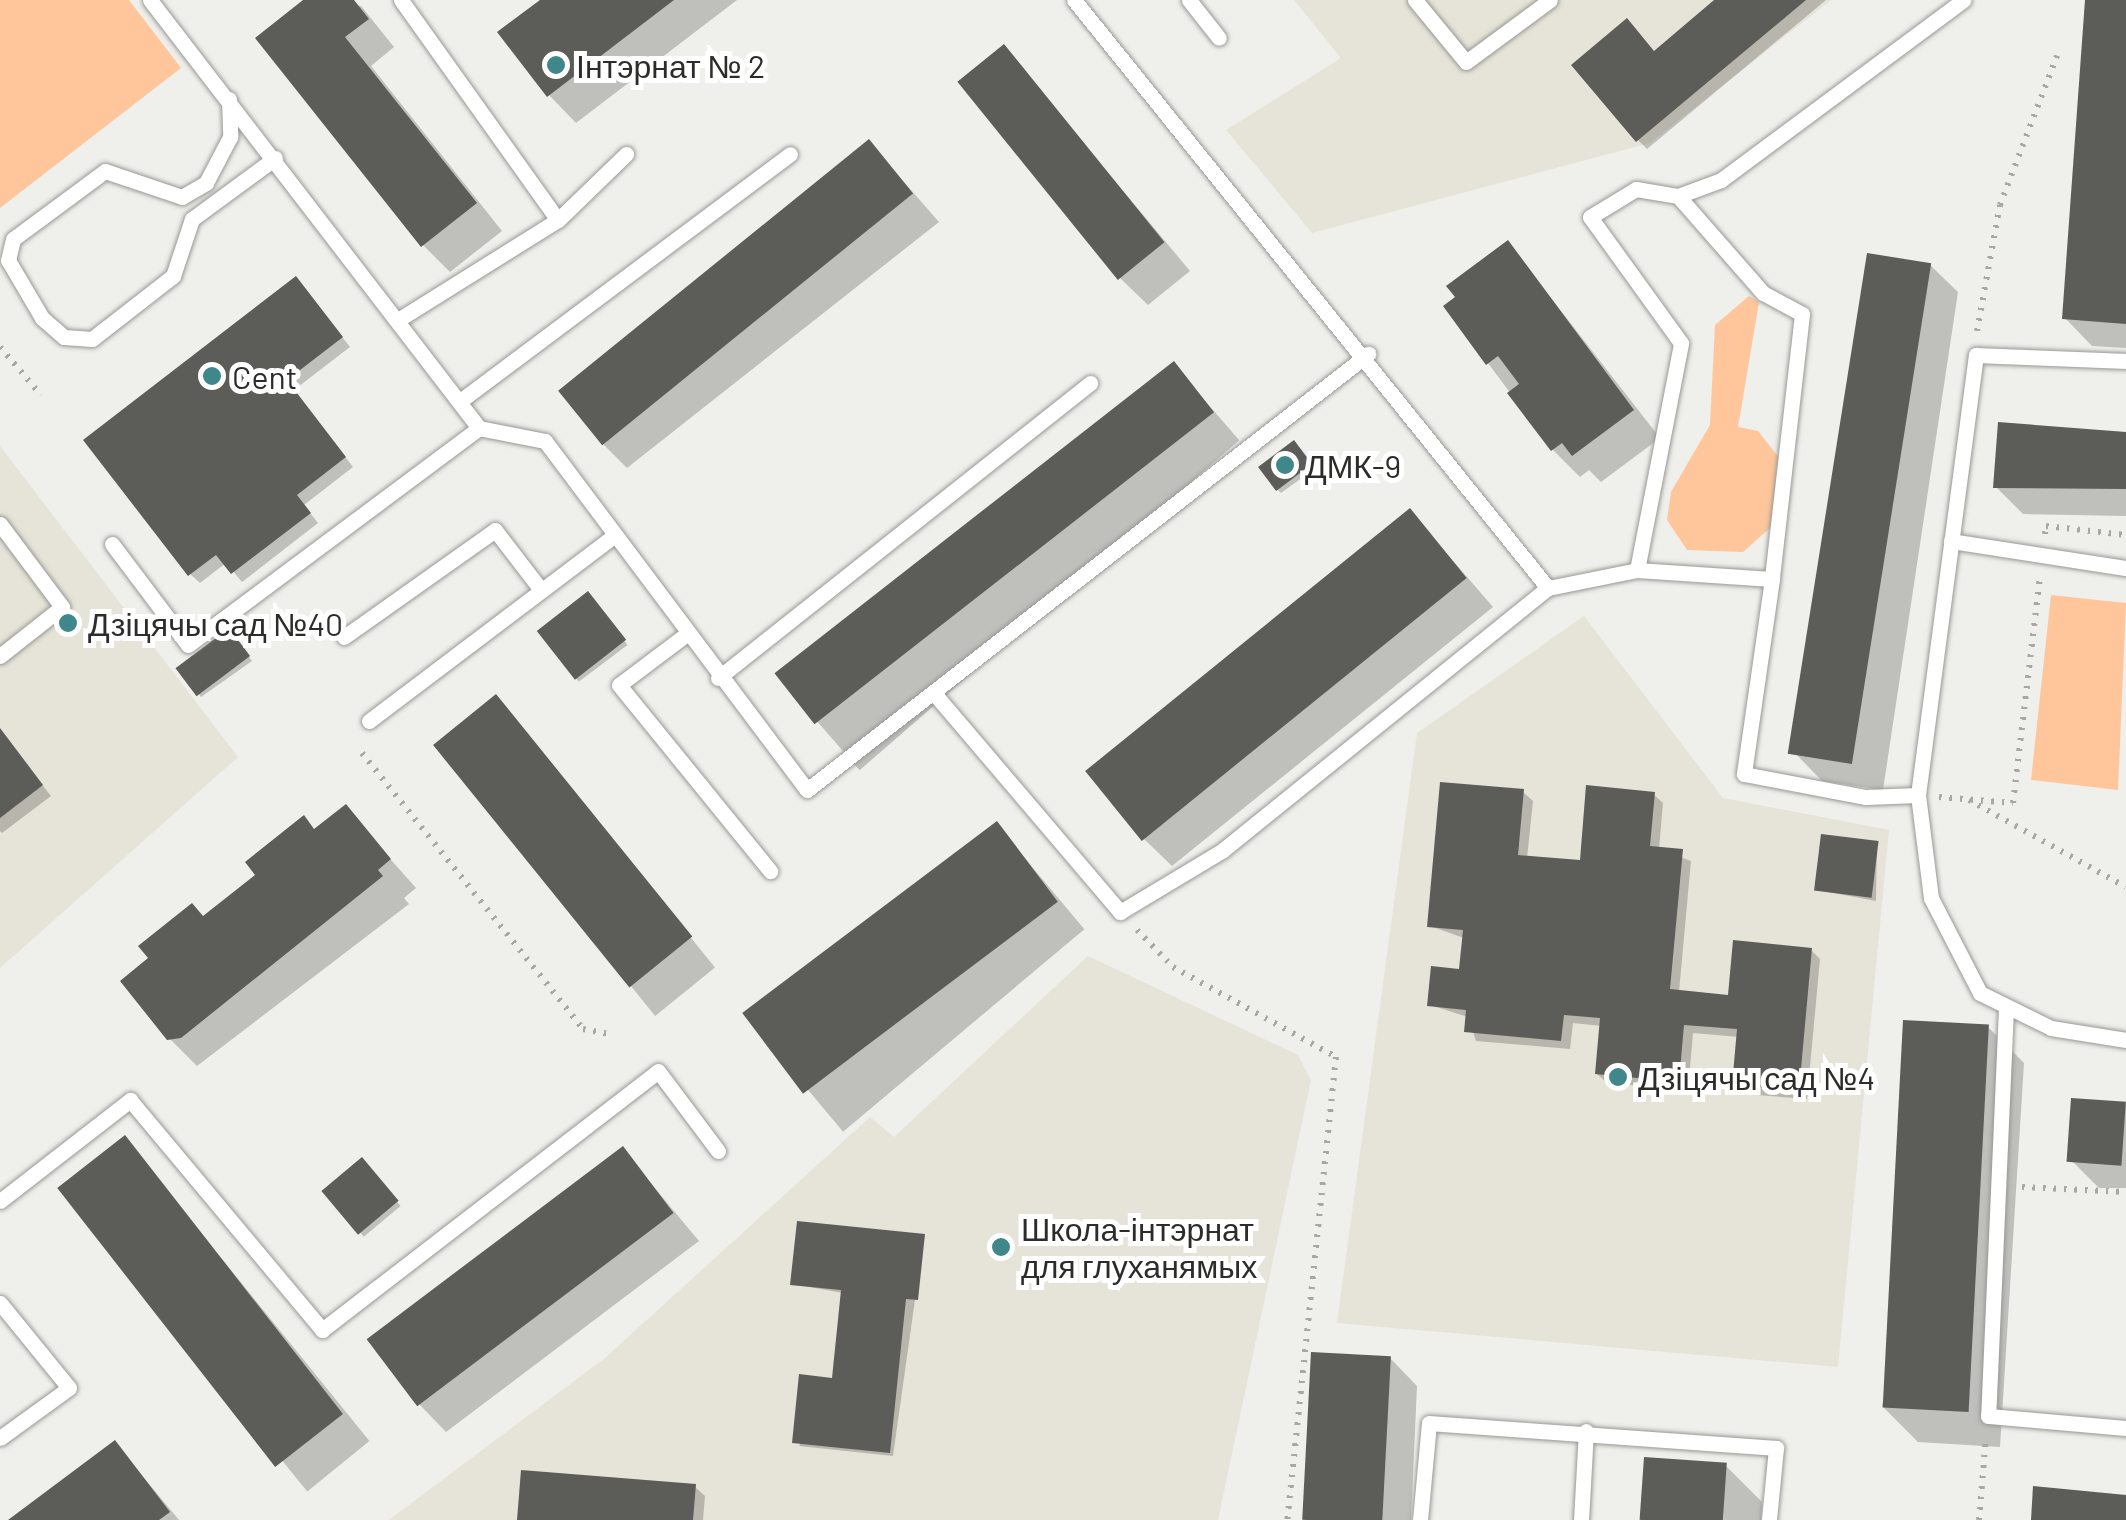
<!DOCTYPE html>
<meta charset="utf-8">
<style>
body{margin:0}
#map{position:relative;width:2126px;height:1520px;overflow:hidden;background:#efefeb;font-family:Barlow,sans-serif}
div>[style]{position:absolute}
[style*='--x']{left:calc(var(--x)*1px);top:calc(var(--y)*1px);width:calc(var(--w)*1px);rotate:calc(var(--a)*1deg)}
.built>*{inset:0;background:#e6e4d8}
.green>*{inset:0;background:#fec69a}
.shadow>*{inset:0;background:#0003;transform-origin:0 0}
.building>*{inset:0;background:#5c5d59;transform-origin:0 0}
.path>*{height:6px;margin-top:-3px;transform-origin:0;background:repeating-linear-gradient(90deg,#a7a7a4 0 2.5px,transparent 0 10.5px)}
.roads{filter:drop-shadow(0 0 2px #989894) drop-shadow(0 0 2px #989894)}
.service>*{height:15px;margin:-7.5px;padding:0 7.5px;transform-origin:7.5px;border-radius:7.5px;background:#fff}
.dots>*{width:28px;height:28px;translate:-50% -50%;box-sizing:border-box;border:5px solid #fff;border-radius:50%}
span{translate:-50% -50%;white-space:nowrap;text-align:center;line-height:1.15;-webkit-text-stroke:10px #fff;paint-order:stroke}
.poi-label{font-size:32px;color:#2c2c2a}
.left{translate:0 -50%;text-align:left}
</style>
<div id="map">
<div class="built">
<div style="clip-path:polygon(1294px 0,1831px 0,1650px 143px,1312px 233px,1226px 130px,1341px 58px)"></div>
<div style="clip-path:polygon(0 446px,238px 757px,0 968px)"></div>
<div style="clip-path:polygon(1584px 616px,1723px 798px,1889px 830px,1838px 1367px,1337px 1323px,1417px 733px)"></div>
<div style="clip-path:polygon(1088px 956px,1298px 1055px,1311px 1080px,1218px 1520px,389px 1520px,605px 1358px,870px 1117px,894px 1137px)"></div>
</div>
<div class="green">
<div style="clip-path:polygon(0 0,129px 0,181px 68px,0 208px)"></div>
<div style="clip-path:polygon(1749px 296px,1759px 302px,1738px 427px,1758px 431px,1780px 459px,1771px 527px,1743px 552px,1687px 550px,1667px 520px,1671px 492px,1710px 425px,1715px 325px)"></div>
<div style="clip-path:polygon(2051px 595px,2126px 603px,2118px 790px,2031px 780px)"></div>
</div>
<div class="shadow">
<div style="clip-path:polygon(307px 0,361px 6px,394px 47px,371px 66px,502px 231px,450px 272px,423px 245px)"></div>
<div style="clip-path:polygon(544px 0,737px 0,576px 123px,549px 95px)"></div>
<div style="clip-path:polygon(1718px 0,1826px 0,1647px 149px,1638px 140px,1655px 53px)"></div>
<div style="clip-path:polygon(2087px 0,2126px 0,2126px 348px,2092px 346px,2065px 318px)"></div>
<div style="clip-path:polygon(1004px 48px,1190px 271px,1148px 305px,1120px 278px)"></div>
<div style="clip-path:polygon(869px 142px,939px 222px,627px 468px,600px 441px)"></div>
<div style="clip-path:polygon(1508px 243px,1660px 438px,1601px 482px,1589px 470px,1580px 477px,1553px 450px,1446px 307px)"></div>
<div style="clip-path:polygon(1930px 265px,1958px 292px,1883px 790px,1822px 781px,1795px 753px)"></div>
<div style="clip-path:polygon(305px 289px,350px 347px,294px 390px,353px 467px,304px 505px,318px 523px,242px 582px,226px 563px,200px 583px,190px 574px)"></div>
<div style="left:1173px;top:364px;width:101px;height:503px;rotate:49deg"></div>
<div style="clip-path:polygon(2126px 434px,2126px 516px,2023px 514px,1996px 487px)"></div>
<div style="clip-path:polygon(1298px 447px,1314px 469px,1281px 493px,1277px 489px)"></div>
<div style="clip-path:polygon(1410px 511px,1493px 607px,1172px 866px,1144px 839px)"></div>
<div style="left:592px;top:598px;width:59px;height:61px;rotate:53deg"></div>
<div style="clip-path:polygon(233px 635px,252px 661px,201px 697px,179px 667px)"></div>
<div style="left:496px;top:697px;width:348px;height:77px;rotate:51deg"></div>
<div style="clip-path:polygon(0 731px,51px 796px,2px 833px,0 831px)"></div>
<div style="clip-path:polygon(1523px 792px,1533px 801px,1527px 858px,1582px 863px,1653px 794px,1663px 803px,1659px 849px,1691px 861px,1679px 992px,1731px 997px,1811px 950px,1820px 959px,1807px 1099px,1744px 1094px,1735px 1084px,1739px 1037px,1693px 1033px,1688px 1090px,1607px 1083px,1597px 1074px,1602px 1026px,1573px 1023px,1570px 1049px,1476px 1041px,1468px 1017px,1430px 1005px,1461px 972px,1464px 938px,1430px 926px)"></div>
<div style="clip-path:polygon(345px 808px,416px 888px,404px 898px,409px 904px,197px 1066px,169px 1038px,204px 919px)"></div>
<div style="left:997px;top:825px;width:136px;height:315px;rotate:50deg"></div>
<div style="clip-path:polygon(1877px 843px,1876px 901px,1817px 890px)"></div>
<div style="clip-path:polygon(1988px 1027px,2024px 1063px,2000px 1447px,1918px 1442px,1882px 1406px)"></div>
<div style="clip-path:polygon(2126px 1104px,2126px 1188px,2099px 1188px,2072px 1161px)"></div>
<div style="left:124px;top:1138px;width:390px;height:80px;rotate:51deg"></div>
<div style="clip-path:polygon(623px 1150px,699px 1241px,446px 1432px,419px 1404px)"></div>
<div style="left:362px;top:1160px;width:60px;height:48px;rotate:50deg"></div>
<div style="clip-path:polygon(924px 1236px,893px 1456px,799px 1446px,834px 1380px,843px 1293px,793px 1284px)"></div>
<div style="clip-path:polygon(1390px 1358px,1417px 1386px,1411px 1520px,1306px 1520px)"></div>
<div style="clip-path:polygon(115px 1443px,179px 1520px,12px 1520px)"></div>
<div style="clip-path:polygon(1726px 1466px,1762px 1502px,1761px 1520px,1642px 1520px)"></div>
<div style="clip-path:polygon(695px 1487px,705px 1496px,703px 1520px,519px 1520px)"></div>
</div>
<div class="building">
<div style="clip-path:polygon(303px 0,354px 0,369px 19px,345px 37px,477px 203px,421px 247px,255px 38px)"></div>
<div style="clip-path:polygon(540px 0,674px 0,547px 97px,497px 32px)"></div>
<div style="clip-path:polygon(1714px 0,1806px 0,1636px 142px,1571px 65px,1627px 18px,1654px 51px)"></div>
<div style="clip-path:polygon(2085px 0,2126px 0,2126px 324px,2062px 319px)"></div>
<div style="left:1004px;top:44px;width:255px;height:60px;rotate:51deg"></div>
<div style="left:869px;top:139px;width:70px;height:400px;rotate:51deg"></div>
<div style="clip-path:polygon(1508px 240px,1634px 410px,1572px 456px,1562px 443px,1551px 451px,1507px 393px,1519px 384px,1498px 356px,1486px 365px,1443px 306px,1455px 297px,1446px 286px)"></div>
<div style="left:1867px;top:253px;width:65px;height:507px;rotate:9deg"></div>
<div style="clip-path:polygon(296px 276px,343px 337px,287px 380px,346px 457px,297px 495px,311px 513px,231px 574px,216px 555px,188px 576px,83px 440px)"></div>
<div style="left:1174px;top:361px;width:65px;height:507px;rotate:52deg"></div>
<div style="clip-path:polygon(1998px 422px,2126px 432px,2126px 489px,1993px 488px)"></div>
<div style="left:1294px;top:440px;width:30px;height:45px;rotate:53deg"></div>
<div style="left:1410px;top:508px;width:90px;height:418px;rotate:51deg"></div>
<div style="left:588px;top:591px;width:62px;height:65px;rotate:52deg"></div>
<div style="left:229px;top:628px;width:35px;height:67px;rotate:53deg"></div>
<div style="left:496px;top:694px;width:312px;height:81px;rotate:51deg"></div>
<div style="clip-path:polygon(0 728px,43px 785px,0 818px)"></div>
<div style="clip-path:polygon(1440px 782px,1524px 789px,1518px 855px,1580px 860px,1586px 785px,1655px 792px,1650px 846px,1683px 849px,1670px 989px,1728px 995px,1733px 940px,1812px 948px,1799px 1091px,1732px 1085px,1737px 1029px,1684px 1025px,1679px 1082px,1595px 1074px,1600px 1018px,1564px 1015px,1561px 1041px,1464px 1032px,1466px 1010px,1427px 1006px,1431px 966px,1459px 969px,1463px 930px,1427px 927px)"></div>
<div style="clip-path:polygon(346px 804px,391px 859px,378px 870px,383px 876px,181px 1038px,167px 1040px,120px 981px,148px 958px,138px 946px,192px 903px,203px 916px,255px 875px,245px 862px,304px 815px,314px 829px)"></div>
<div style="left:997px;top:821px;width:101px;height:319px;rotate:53deg"></div>
<div style="left:1821px;top:834px;width:58px;height:57px;rotate:7deg"></div>
<div style="left:1903px;top:1020px;width:86px;height:388px;rotate:3deg"></div>
<div style="left:2071px;top:1098px;width:55px;height:64px;rotate:4deg"></div>
<div style="left:125px;top:1135px;width:354px;height:86px;rotate:52deg"></div>
<div style="left:623px;top:1146px;width:84px;height:321px;rotate:53deg"></div>
<div style="left:362px;top:1157px;width:57px;height:53px;rotate:50deg"></div>
<div style="clip-path:polygon(797px 1221px,925px 1234px,918px 1300px,906px 1299px,890px 1453px,792px 1443px,799px 1374px,832px 1378px,841px 1290px,790px 1285px)"></div>
<div style="left:1311px;top:1352px;width:80px;height:168px;rotate:3deg"></div>
<div style="clip-path:polygon(115px 1440px,170px 1512px,159px 1520px,8px 1520px)"></div>
<div style="left:1644px;top:1457px;width:83px;height:63px;rotate:4deg"></div>
<div style="clip-path:polygon(521px 1470px,696px 1484px,693px 1520px,517px 1520px)"></div>
<div style="clip-path:polygon(2033px 1486px,2126px 1495px,2126px 1520px,2031px 1520px)"></div>
</div>
<div class="path">
<div style="--x:1977;--y:331;--w:128;--a:-79.7"></div>
<div style="--x:2000;--y:205;--w:160;--a:-69.1"></div>
<div style="--x:0;--y:347;--w:63;--a:49.5"></div>
<div style="--x:2045;--y:534;--w:8;--a:-83"></div>
<div style="--x:2046;--y:526;--w:81;--a:6.4"></div>
<div style="--x:362;--y:753;--w:354;--a:51.3"></div>
<div style="--x:583;--y:1029;--w:31;--a:11"></div>
<div style="--x:1939;--y:797;--w:74;--a:4.6"></div>
<div style="--x:2013;--y:803;--w:229;--a:-83.2"></div>
<div style="--x:1969;--y:800;--w:179;--a:29"></div>
<div style="--x:1137;--y:930;--w:52;--a:45.8"></div>
<div style="--x:1173;--y:967;--w:186;--a:28.9"></div>
<div style="--x:1336;--y:1057;--w:466;--a:96"></div>
<div style="--x:2022;--y:1187;--w:104;--a:2.8"></div>
<div style="--x:1979;--y:1520;--w:83;--a:-85.2"></div>
</div>
<div class="roads">
<div class="service">
<div style="--x:150;--y:0;--w:540;--a:52.45"></div>
<div style="--x:479;--y:428;--w:67;--a:11.1"></div>
<div style="--x:545;--y:441;--w:436;--a:53.1"></div>
<div style="--x:807;--y:790;--w:711;--a:-37.85"></div>
<div style="--x:401;--y:0;--w:270;--a:54.5"></div>
<div style="--x:1189;--y:0;--w:48;--a:51.7"></div>
<div style="--x:1415;--y:0;--w:80;--a:50.6"></div>
<div style="--x:1466;--y:62;--w:104;--a:-36.4"></div>
<div style="--x:229;--y:99;--w:38;--a:88"></div>
<div style="--x:230;--y:137;--w:52;--a:117.6"></div>
<div style="--x:206;--y:183;--w:28;--a:150"></div>
<div style="--x:182;--y:197;--w:81;--a:-161.3"></div>
<div style="--x:105;--y:171;--w:114;--a:143.5"></div>
<div style="--x:13;--y:239;--w:22;--a:103"></div>
<div style="--x:8;--y:260;--w:67;--a:59.6"></div>
<div style="--x:42;--y:318;--w:29;--a:41"></div>
<div style="--x:64;--y:337;--w:28;--a:4"></div>
<div style="--x:92;--y:339;--w:103;--a:-37.9"></div>
<div style="--x:173;--y:276;--w:60;--a:-71.6"></div>
<div style="--x:192;--y:219;--w:103;--a:-36.3"></div>
<div style="--x:1678;--y:196;--w:129;--a:48.8"></div>
<div style="--x:1763;--y:293;--w:44;--a:28.3"></div>
<div style="--x:1802;--y:314;--w:267;--a:96.5"></div>
<div style="--x:401;--y:318;--w:185;--a:-32"></div>
<div style="--x:558;--y:220;--w:95;--a:-44.1"></div>
<div style="--x:460;--y:401;--w:412;--a:-36.8"></div>
<div style="--x:0;--y:524;--w:104;--a:53.2"></div>
<div style="--x:62;--y:607;--w:79;--a:141.7"></div>
<div style="--x:1951;--y:541;--w:177;--a:8.8"></div>
<div style="--x:112;--y:544;--w:126;--a:53"></div>
<div style="--x:188;--y:645;--w:363;--a:-36.7"></div>
<div style="--x:1637;--y:570;--w:135;--a:3.8"></div>
<div style="--x:1772;--y:579;--w:197;--a:98.2"></div>
<div style="--x:1744;--y:774;--w:124;--a:10.7"></div>
<div style="--x:1866;--y:797;--w:52;--a:-2.2"></div>
<div style="--x:1918;--y:795;--w:444;--a:-82.5"></div>
<div style="--x:1976;--y:355;--w:150;--a:2.3"></div>
<div style="--x:1548;--y:588;--w:91;--a:-11.4"></div>
<div style="--x:1637;--y:570;--w:231;--a:-79"></div>
<div style="--x:1681;--y:343;--w:155;--a:-125.8"></div>
<div style="--x:1590;--y:217;--w:54;--a:-31.3"></div>
<div style="--x:1636;--y:189;--w:43;--a:9.5"></div>
<div style="--x:1678;--y:196;--w:46;--a:-20.4"></div>
<div style="--x:1721;--y:180;--w:302;--a:-36.6"></div>
<div style="--x:684;--y:636;--w:81;--a:143"></div>
<div style="--x:619;--y:685;--w:240;--a:50.9"></div>
<div style="--x:344;--y:637;--w:185;--a:-35.3"></div>
<div style="--x:495;--y:530;--w:76;--a:52.5"></div>
<div style="--x:718;--y:678;--w:475;--a:-38.4"></div>
<div style="--x:933;--y:692;--w:289;--a:49.6"></div>
<div style="--x:1120;--y:912;--w:120;--a:-31"></div>
<div style="--x:1223;--y:850;--w:417;--a:-38.9"></div>
<div style="--x:1548;--y:588;--w:755;--a:-128.87"></div>
<div style="--x:369;--y:721;--w:308;--a:-37.1"></div>
<div style="--x:1918;--y:795;--w:104;--a:82.8"></div>
<div style="--x:1931;--y:898;--w:107;--a:62.7"></div>
<div style="--x:1980;--y:993;--w:79;--a:26.2"></div>
<div style="--x:2051;--y:1028;--w:76;--a:9.1"></div>
<div style="--x:2006;--y:1008;--w:408;--a:92.5"></div>
<div style="--x:1988;--y:1416;--w:139;--a:5"></div>
<div style="--x:0;--y:1201;--w:165;--a:-37.8"></div>
<div style="--x:130;--y:1100;--w:300;--a:50.1"></div>
<div style="--x:322;--y:1330;--w:424;--a:-37.6"></div>
<div style="--x:658;--y:1071;--w:100;--a:53.1"></div>
<div style="--x:0;--y:1303;--w:109;--a:50.9"></div>
<div style="--x:69;--y:1388;--w:85;--a:144.1"></div>
<div style="--x:1420;--y:1520;--w:97;--a:-84.7"></div>
<div style="--x:1429;--y:1423;--w:348;--a:4.1"></div>
<div style="--x:1776;--y:1448;--w:72;--a:95.6"></div>
<div style="--x:1581;--y:1520;--w:89;--a:-86.8"></div>
</div>
</div>
<div class="dots">
<div style="left:556px;top:65px;background:#3f878a"></div>
<div style="left:212px;top:376px;background:#3f878a"></div>
<div style="left:1285px;top:465px;background:#3f878a"></div>
<div style="left:68px;top:623px;background:#3f878a"></div>
<div style="left:1618px;top:1077px;background:#3f878a"></div>
<div style="left:1001px;top:1247px;background:#3f878a"></div>
</div>
<div class="poi-label">
<span class="left" style="left:576px;top:65px">Інтэрнат № 2</span>
<span class="left" style="left:232px;top:376px">Cent</span>
<span class="left" style="left:1305px;top:465px">ДМК-9</span>
<span class="left" style="left:88px;top:623px">Дзіцячы сад №40</span>
<span class="left" style="left:1638px;top:1077px">Дзіцячы сад №4</span>
<span class="left" style="left:1021px;top:1247px">Школа-інтэрнат<br>для глуханямых</span>
</div>
</div>
